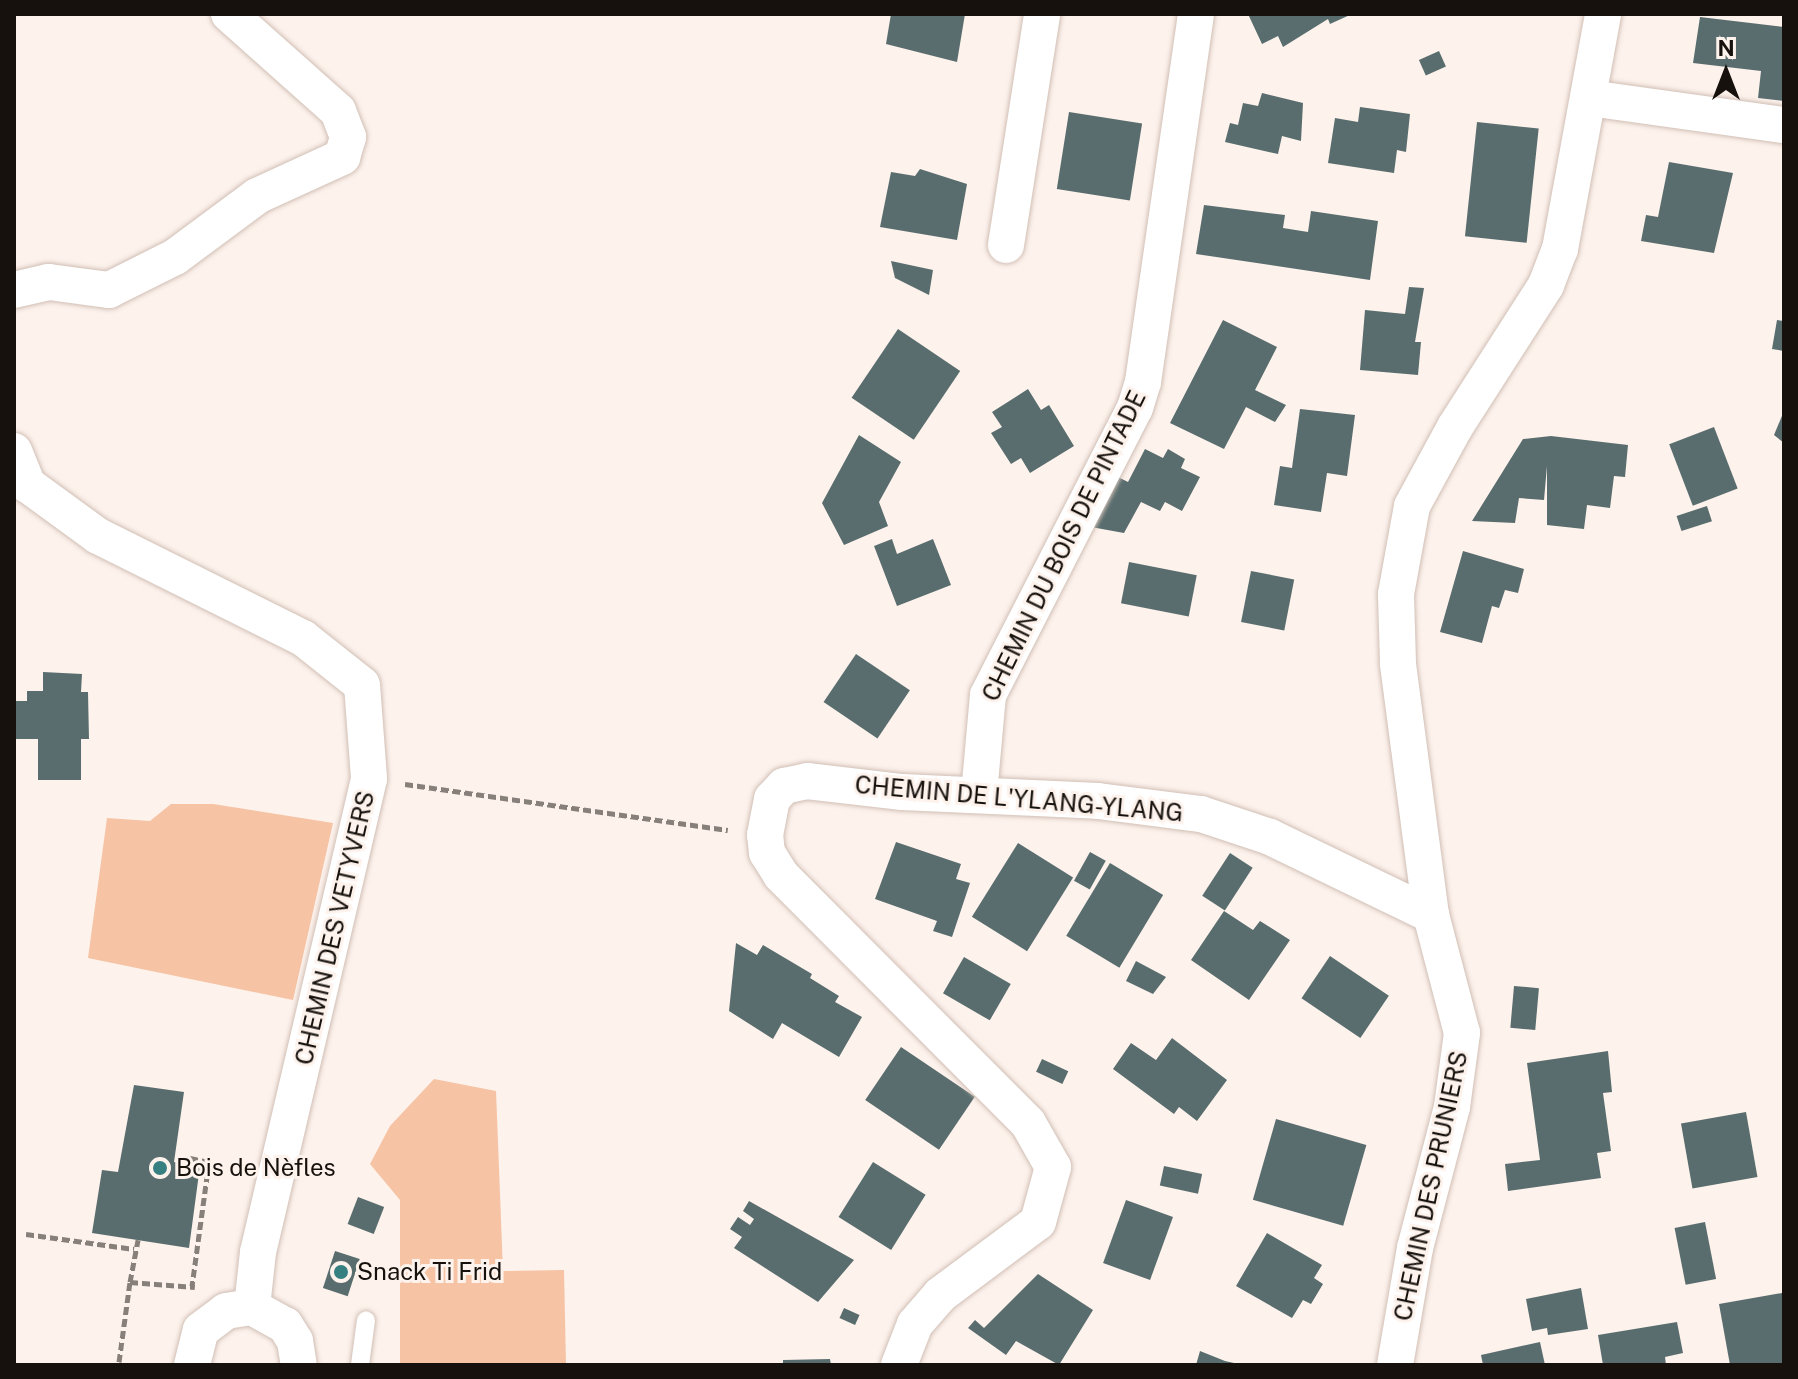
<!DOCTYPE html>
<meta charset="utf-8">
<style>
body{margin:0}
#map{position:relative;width:1798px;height:1379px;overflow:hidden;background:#fdf2ec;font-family:"Public Sans",sans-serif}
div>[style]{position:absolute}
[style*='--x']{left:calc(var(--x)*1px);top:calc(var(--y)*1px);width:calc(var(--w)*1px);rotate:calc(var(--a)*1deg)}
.green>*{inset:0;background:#f6c3a4}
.building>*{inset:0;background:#596d6e;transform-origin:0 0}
.path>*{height:5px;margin-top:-2.5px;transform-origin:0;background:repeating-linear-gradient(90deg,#877f7a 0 8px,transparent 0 12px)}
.roads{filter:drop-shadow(0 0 2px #d0bfb5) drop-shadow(0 0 2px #d0bfb5)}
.service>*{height:18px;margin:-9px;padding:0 9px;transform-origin:9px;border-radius:9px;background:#fff}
.minor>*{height:36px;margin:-18px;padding:0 18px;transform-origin:18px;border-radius:18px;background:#fff}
.dots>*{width:22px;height:22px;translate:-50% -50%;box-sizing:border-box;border:4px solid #fdf2ec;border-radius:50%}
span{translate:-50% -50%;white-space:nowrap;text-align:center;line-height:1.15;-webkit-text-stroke:6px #fdf2ec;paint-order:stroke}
.street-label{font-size:24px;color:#16110d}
.poi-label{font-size:24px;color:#16110d}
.left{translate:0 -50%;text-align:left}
.frame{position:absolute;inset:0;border:16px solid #16110d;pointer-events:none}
.north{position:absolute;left:1686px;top:32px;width:80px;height:80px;-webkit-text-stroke:6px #fdf2ec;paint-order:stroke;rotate:0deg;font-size:22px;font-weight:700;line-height:32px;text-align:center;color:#16110d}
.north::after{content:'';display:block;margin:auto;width:28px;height:36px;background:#16110d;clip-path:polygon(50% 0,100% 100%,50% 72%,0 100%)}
</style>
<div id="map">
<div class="green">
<div style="clip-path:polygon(171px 804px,213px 804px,333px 823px,293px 1000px,88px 958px,107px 818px,150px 821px)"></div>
<div style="clip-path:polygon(434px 1079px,496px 1091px,503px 1271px,564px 1270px,566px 1365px,400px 1365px,400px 1200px,370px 1164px,390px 1126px)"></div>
</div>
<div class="building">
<div style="clip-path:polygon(891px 14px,965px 14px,957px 62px,886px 44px)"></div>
<div style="clip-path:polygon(1248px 14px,1352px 14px,1330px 24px,1328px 19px,1283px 47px,1278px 36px,1262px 44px)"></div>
<div style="clip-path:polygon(1700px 17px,1784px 27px,1784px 101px,1758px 98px,1761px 71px,1693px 63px)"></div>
<div style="left:1439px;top:51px;width:17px;height:22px;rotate:66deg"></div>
<div style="clip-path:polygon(1262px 93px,1303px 103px,1301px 141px,1282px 136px,1278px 154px,1225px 142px,1230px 123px,1238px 125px,1243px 103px,1258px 106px)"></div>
<div style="clip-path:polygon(1360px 107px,1410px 114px,1406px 152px,1397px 150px,1394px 173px,1328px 163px,1335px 118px,1358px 122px)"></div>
<div style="left:1069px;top:112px;width:74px;height:78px;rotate:9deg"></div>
<div style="left:1477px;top:122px;width:62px;height:115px;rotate:6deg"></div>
<div style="clip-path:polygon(1669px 162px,1733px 173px,1714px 253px,1641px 241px,1646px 215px,1658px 217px)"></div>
<div style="clip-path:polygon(920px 169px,967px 184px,957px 240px,880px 227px,891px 172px,915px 176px)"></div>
<div style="clip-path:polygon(1204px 205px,1285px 215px,1283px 228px,1308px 232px,1311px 211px,1378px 221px,1370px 280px,1196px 254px)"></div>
<div style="clip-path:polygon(891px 261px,933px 270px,929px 295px,895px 278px)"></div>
<div style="clip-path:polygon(1409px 287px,1424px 288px,1415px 342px,1421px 342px,1418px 375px,1360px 370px,1365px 310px,1405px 314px)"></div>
<div style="clip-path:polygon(1223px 320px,1277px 347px,1255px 390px,1286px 405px,1275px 422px,1246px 407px,1224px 449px,1170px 423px)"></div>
<div style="clip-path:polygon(1777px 320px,1784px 321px,1784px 351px,1772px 349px)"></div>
<div style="left:898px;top:329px;width:75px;height:83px;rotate:34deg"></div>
<div style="clip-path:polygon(1028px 389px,1041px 410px,1049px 405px,1074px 446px,1030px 473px,1021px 458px,1011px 464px,991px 433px,1002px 427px,992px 412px)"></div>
<div style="clip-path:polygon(1300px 409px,1355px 415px,1347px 476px,1327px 473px,1321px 512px,1274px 505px,1280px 466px,1292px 468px)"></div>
<div style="clip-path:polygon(1784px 411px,1784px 443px,1774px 435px)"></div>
<div style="left:1714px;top:427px;width:66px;height:48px;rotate:69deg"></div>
<div style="clip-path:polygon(859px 435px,901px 462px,879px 502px,888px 526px,844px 545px,822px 503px)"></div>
<div style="clip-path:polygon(1551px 436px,1628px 445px,1625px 477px,1614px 476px,1610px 508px,1587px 505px,1584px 529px,1547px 525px,1547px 466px,1544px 500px,1519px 498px,1515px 523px,1472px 521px,1523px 439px)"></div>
<div style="clip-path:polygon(1145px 449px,1163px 458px,1168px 449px,1185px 459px,1181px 468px,1200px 477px,1182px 511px,1165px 502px,1160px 511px,1141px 502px,1124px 533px,1091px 527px,1114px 475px,1128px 482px)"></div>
<div style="left:1707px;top:506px;width:16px;height:32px;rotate:72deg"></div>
<div style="clip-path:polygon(892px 539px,897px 554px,933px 539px,951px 585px,897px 606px,874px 546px)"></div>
<div style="clip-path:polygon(1463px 551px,1524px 569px,1518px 593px,1505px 590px,1499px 608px,1492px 606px,1482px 643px,1440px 632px)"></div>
<div style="left:1129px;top:562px;width:69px;height:42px;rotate:11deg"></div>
<div style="left:1251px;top:571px;width:44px;height:52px;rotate:11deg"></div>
<div style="left:856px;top:654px;width:65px;height:58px;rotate:34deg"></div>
<div style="clip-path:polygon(43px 672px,82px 674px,81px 692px,88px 692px,89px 739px,81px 739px,81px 780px,38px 780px,38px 739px,15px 739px,14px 701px,27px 701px,27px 691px,43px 691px)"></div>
<div style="clip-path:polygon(896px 842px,961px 864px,956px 879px,970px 883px,952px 937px,933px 931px,937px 921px,875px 899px)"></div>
<div style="left:1018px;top:843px;width:65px;height:87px;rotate:32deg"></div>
<div style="left:1090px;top:852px;width:18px;height:33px;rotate:29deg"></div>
<div style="left:1230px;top:853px;width:27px;height:51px;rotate:33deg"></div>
<div style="left:1110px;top:863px;width:62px;height:85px;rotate:31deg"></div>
<div style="clip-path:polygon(1224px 911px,1253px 930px,1260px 921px,1290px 940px,1249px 1000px,1191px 960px)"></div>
<div style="clip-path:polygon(736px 943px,757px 955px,763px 945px,812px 974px,810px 978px,839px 996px,835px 1002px,862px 1017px,839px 1057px,782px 1023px,773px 1039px,729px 1011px)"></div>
<div style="left:1330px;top:956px;width:71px;height:51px;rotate:34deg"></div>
<div style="left:964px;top:957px;width:54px;height:42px;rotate:30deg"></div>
<div style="clip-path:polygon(1136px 961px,1166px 977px,1153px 994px,1126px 981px)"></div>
<div style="left:1514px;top:986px;width:25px;height:42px;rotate:5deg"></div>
<div style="clip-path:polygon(1172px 1038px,1227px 1080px,1197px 1121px,1179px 1107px,1174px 1114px,1113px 1069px,1131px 1043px,1156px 1060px)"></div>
<div style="left:901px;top:1047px;width:89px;height:64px;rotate:34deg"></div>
<div style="clip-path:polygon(1608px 1051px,1612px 1092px,1603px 1093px,1611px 1151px,1597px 1153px,1601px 1178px,1508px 1191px,1505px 1164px,1540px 1160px,1527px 1063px)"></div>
<div style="left:1042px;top:1059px;width:29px;height:14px;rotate:25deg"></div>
<div style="clip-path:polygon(134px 1085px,184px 1092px,174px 1162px,200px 1166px,189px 1248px,92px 1233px,102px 1170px,118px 1172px)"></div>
<div style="left:1746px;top:1112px;width:66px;height:66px;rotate:80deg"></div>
<div style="left:1276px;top:1119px;width:94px;height:84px;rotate:16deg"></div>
<div style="left:873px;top:1162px;width:62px;height:65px;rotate:32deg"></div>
<div style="left:1164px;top:1166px;width:39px;height:20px;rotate:12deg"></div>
<div style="left:358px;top:1197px;width:28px;height:29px;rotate:21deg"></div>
<div style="left:1126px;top:1200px;width:50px;height:67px;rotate:20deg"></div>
<div style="clip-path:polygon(749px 1201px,854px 1260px,818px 1302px,734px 1248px,742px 1237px,730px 1229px,738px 1217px,750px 1225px,754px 1219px,743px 1211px)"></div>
<div style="left:1705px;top:1222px;width:58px;height:31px;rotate:79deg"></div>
<div style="clip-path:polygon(1267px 1233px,1322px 1265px,1314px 1278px,1323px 1284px,1311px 1304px,1303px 1300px,1292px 1318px,1236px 1286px)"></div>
<div style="left:335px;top:1251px;width:26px;height:39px;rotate:18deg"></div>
<div style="clip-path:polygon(1038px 1274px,1093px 1310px,1059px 1365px,1016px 1341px,1006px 1355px,968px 1328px,975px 1320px,984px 1328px)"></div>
<div style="clip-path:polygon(1581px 1288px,1588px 1329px,1548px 1335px,1547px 1328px,1532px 1331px,1526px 1299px)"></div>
<div style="clip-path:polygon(1782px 1293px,1784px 1365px,1730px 1365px,1719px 1304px)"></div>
<div style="left:844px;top:1308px;width:17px;height:11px;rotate:24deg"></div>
<div style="clip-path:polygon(1677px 1322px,1683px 1353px,1665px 1357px,1666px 1365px,1603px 1365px,1598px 1335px)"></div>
<div style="clip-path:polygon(1540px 1342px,1545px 1365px,1483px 1365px,1481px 1355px)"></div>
<div style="clip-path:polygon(1200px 1351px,1225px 1361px,1243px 1365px,1196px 1365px)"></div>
<div style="clip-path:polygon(830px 1359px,831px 1365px,783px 1365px,783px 1360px)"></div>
</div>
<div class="path">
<div style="--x:405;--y:784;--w:326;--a:8.1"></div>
<div style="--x:190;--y:1158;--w:19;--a:12"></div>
<div style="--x:209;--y:1162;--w:125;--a:97.8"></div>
<div style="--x:26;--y:1234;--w:109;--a:7.9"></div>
<div style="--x:130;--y:1282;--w:43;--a:-79.2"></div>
<div style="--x:119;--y:1362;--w:81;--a:-82.2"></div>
<div style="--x:130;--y:1282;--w:65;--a:4.4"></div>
</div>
<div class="roads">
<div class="service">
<div style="--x:360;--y:1365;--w:45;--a:-82.4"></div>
</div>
<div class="minor">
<div style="--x:1589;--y:98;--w:197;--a:7.9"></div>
<div style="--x:1006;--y:245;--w:234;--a:-81.1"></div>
<div style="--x:14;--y:290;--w:36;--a:-13"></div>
<div style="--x:49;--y:282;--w:61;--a:7.6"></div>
<div style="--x:109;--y:290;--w:74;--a:-26.6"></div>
<div style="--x:175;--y:257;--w:102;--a:-36.6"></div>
<div style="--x:257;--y:196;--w:94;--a:-24.6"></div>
<div style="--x:342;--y:157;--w:21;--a:-73"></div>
<div style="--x:348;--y:137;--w:28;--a:-111"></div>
<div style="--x:338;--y:111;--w:146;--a:-138.3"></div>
<div style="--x:14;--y:451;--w:37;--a:68"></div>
<div style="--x:28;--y:485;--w:87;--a:36.1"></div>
<div style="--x:98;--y:536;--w:229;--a:26.5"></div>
<div style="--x:303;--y:638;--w:75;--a:38.5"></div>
<div style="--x:362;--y:685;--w:94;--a:85.7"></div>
<div style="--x:369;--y:779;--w:486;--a:103.2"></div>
<div style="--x:258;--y:1252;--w:55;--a:96.2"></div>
<div style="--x:979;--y:794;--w:99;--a:-84.8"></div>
<div style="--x:988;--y:695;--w:322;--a:-62.9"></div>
<div style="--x:1135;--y:408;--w:27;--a:-73"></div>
<div style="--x:1143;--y:382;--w:372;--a:-81.8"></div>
<div style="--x:192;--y:1365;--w:36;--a:-76"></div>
<div style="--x:201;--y:1330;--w:31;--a:-37"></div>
<div style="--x:226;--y:1311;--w:26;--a:-9"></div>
<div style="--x:252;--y:1307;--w:38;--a:29"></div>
<div style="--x:285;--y:1325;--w:19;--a:58"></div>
<div style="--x:295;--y:1341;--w:24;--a:81"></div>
<div style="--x:899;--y:1365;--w:44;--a:-68.7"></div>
<div style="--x:915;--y:1324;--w:38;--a:-49"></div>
<div style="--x:940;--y:1295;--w:122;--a:-36.7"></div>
<div style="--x:1038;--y:1222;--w:57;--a:-74.7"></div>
<div style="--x:1053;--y:1167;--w:51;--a:-119.6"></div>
<div style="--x:1028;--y:1123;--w:350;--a:-134.9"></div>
<div style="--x:781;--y:875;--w:26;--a:-122"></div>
<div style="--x:767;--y:853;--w:18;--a:-96"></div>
<div style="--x:765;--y:835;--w:37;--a:-79"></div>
<div style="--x:772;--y:799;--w:18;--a:-47"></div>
<div style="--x:784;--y:786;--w:24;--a:-12"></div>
<div style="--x:807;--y:781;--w:96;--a:6.6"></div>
<div style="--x:902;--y:792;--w:196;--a:2.6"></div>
<div style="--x:1098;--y:801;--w:104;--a:7.2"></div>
<div style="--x:1201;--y:814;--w:73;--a:18.4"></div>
<div style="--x:1270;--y:837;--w:179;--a:25.8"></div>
<div style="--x:1395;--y:1365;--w:119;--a:-80.3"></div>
<div style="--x:1415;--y:1248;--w:146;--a:-75.3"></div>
<div style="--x:1452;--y:1107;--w:75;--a:-82.3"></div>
<div style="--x:1462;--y:1033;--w:122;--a:-104.7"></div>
<div style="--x:1431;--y:915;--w:254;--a:-97.5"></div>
<div style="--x:1398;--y:663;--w:69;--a:-91.7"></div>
<div style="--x:1396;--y:594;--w:89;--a:-79.7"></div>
<div style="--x:1412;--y:506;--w:90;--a:-61.4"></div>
<div style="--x:1455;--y:427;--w:169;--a:-57.3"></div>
<div style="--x:1546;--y:285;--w:39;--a:-69"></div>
<div style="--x:1560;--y:249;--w:239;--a:-79.6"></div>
</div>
</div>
<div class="dots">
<div style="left:160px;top:1168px;background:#378082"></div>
<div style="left:341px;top:1272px;background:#378082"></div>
</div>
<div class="street-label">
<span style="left:1064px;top:546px;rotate:-64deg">CHEMIN DU BOIS DE PINTADE</span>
<span style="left:1019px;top:799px;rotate:5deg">CHEMIN DE L'YLANG-YLANG</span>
<span style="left:335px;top:928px;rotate:-77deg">CHEMIN DES VETYVERS</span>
<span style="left:1431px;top:1186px;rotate:-78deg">CHEMIN DES PRUNIERS</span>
</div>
<div class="poi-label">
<span class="left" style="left:176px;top:1168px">Bois de Nèfles</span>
<span class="left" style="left:357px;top:1272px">Snack Ti Frid</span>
</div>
<div class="frame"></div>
<div class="north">N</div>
</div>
